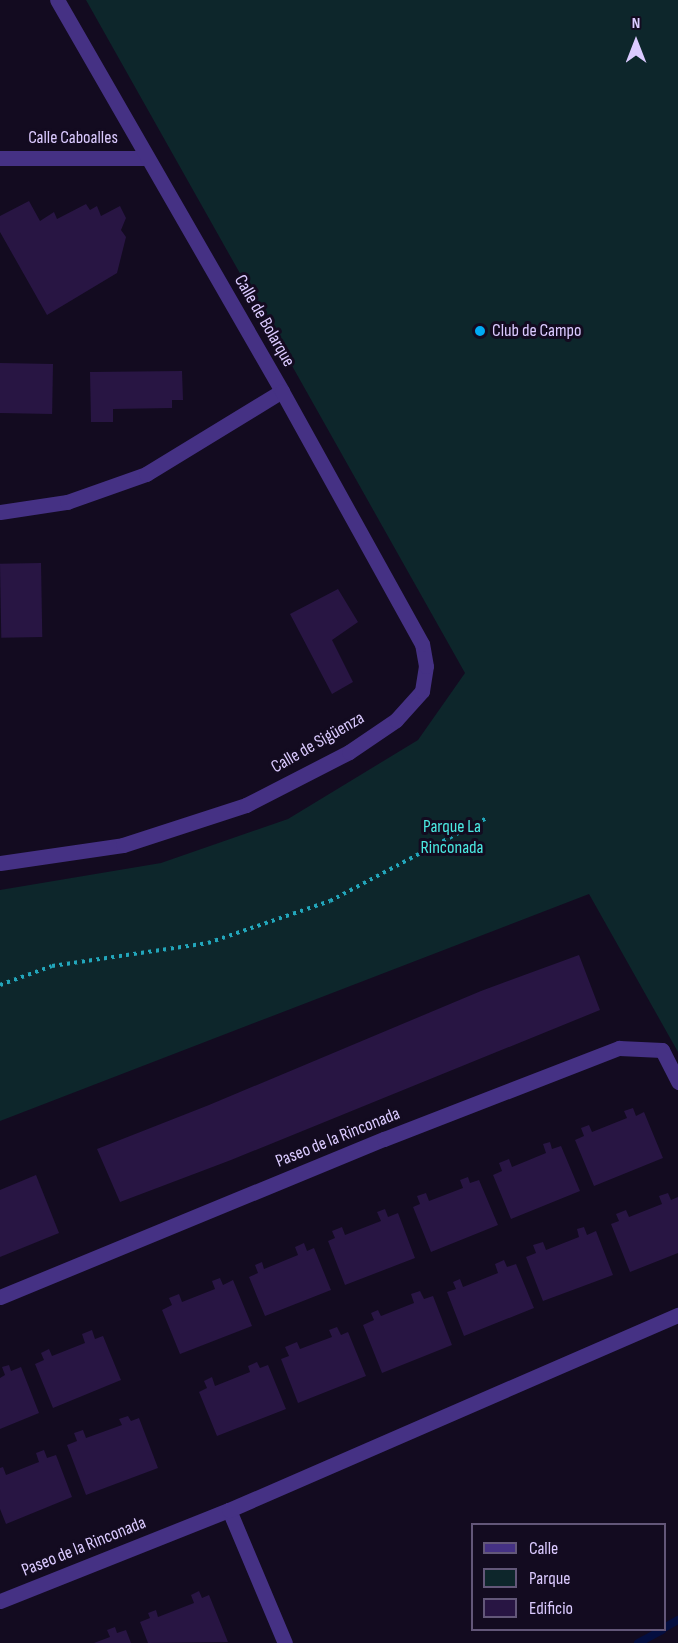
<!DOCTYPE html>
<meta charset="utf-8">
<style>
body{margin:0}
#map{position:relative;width:678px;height:1643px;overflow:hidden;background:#130b20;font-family:"Sofia Sans Condensed",sans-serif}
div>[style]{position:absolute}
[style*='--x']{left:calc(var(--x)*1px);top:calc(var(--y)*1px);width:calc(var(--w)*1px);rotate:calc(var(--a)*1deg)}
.green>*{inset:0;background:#0d262b}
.stream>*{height:8px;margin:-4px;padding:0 4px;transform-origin:4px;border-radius:4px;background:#040e40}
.building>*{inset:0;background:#281543;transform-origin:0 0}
.path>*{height:4px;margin-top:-2px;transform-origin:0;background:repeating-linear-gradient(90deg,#22a6bb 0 3px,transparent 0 7.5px)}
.lane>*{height:15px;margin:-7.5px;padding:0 7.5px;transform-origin:7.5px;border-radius:7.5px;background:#453184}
.street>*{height:15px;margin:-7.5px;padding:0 7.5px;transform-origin:7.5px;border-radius:7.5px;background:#453184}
.dots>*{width:16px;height:16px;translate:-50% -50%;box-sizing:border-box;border:3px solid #130b20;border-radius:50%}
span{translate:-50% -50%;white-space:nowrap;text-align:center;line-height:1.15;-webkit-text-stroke:6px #130b20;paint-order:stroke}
.street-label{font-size:18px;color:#dbcaff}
.poi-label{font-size:18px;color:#dbcaff}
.left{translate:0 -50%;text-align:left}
.park-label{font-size:18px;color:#4beae2}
.legend{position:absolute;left:471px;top:1523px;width:195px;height:108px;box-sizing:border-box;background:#130b20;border:2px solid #635779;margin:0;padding:8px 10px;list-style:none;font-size:18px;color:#dbcaff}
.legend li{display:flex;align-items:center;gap:12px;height:30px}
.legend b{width:30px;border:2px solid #635779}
.north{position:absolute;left:606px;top:12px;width:60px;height:60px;-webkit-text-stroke:4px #130b20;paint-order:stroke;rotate:0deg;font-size:16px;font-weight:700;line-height:24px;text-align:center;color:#dbcaff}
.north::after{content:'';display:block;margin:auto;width:21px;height:27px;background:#dbcaff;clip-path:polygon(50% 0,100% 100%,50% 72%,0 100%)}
</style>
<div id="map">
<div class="green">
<div style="clip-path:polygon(86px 0,678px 0,678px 1052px,589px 894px,0 1121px,0 890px,161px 863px,288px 819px,418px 740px,465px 673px)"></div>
</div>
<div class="stream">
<div style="--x:664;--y:1628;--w:16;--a:-30"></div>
<div style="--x:638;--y:1643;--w:27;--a:-28"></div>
</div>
<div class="building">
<div style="clip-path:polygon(29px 201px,40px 221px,54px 212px,57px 219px,86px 204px,90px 210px,97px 206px,101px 216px,120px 206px,126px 218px,121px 230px,126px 237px,117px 273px,47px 315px,0 232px,0 216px)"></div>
<div style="left:0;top:363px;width:53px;height:50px;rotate:1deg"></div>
<div style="clip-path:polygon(182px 371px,183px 400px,172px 400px,172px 408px,113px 409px,113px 422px,91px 422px,90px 372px)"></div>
<div style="left:41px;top:563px;width:74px;height:41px;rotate:89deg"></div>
<div style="clip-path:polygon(338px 589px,358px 622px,332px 640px,353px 682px,332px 694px,290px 614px)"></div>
<div style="clip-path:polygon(579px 955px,600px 1010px,231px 1160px,120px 1202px,97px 1149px,209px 1105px,481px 991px)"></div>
<div style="clip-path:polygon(633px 1108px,636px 1116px,644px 1112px,663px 1158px,594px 1186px,575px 1140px,584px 1136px,581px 1128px,589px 1125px,592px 1132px,627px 1118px,624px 1111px)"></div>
<div style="clip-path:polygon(550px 1142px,552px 1149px,561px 1146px,580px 1191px,511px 1219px,493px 1175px,502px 1171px,499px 1163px,509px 1159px,512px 1167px,546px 1153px,543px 1144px)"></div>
<div style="clip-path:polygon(36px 1175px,59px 1233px,0 1257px,0 1190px)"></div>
<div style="clip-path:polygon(468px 1177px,470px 1183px,479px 1180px,498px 1225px,431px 1252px,413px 1207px,420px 1204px,417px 1196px,426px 1193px,429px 1201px,463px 1188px,460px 1180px)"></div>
<div style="clip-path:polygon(668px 1193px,671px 1200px,678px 1197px,678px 1253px,630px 1272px,611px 1224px,619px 1221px,616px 1214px,626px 1210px,629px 1217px,662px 1204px,659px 1196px)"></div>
<div style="clip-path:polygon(385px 1209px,388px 1217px,398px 1213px,415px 1258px,345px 1285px,328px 1241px,335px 1238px,332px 1231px,342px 1227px,345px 1235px,381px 1221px,377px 1212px)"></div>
<div style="clip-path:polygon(584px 1227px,587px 1235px,596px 1231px,613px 1275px,543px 1301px,526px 1257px,536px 1253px,533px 1245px,543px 1242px,546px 1250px,579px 1237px,577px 1229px)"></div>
<div style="clip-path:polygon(304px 1243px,307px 1251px,314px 1248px,331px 1290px,265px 1316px,249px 1277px,258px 1273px,255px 1265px,262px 1262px,264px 1269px,298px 1255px,295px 1247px)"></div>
<div style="clip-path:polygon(504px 1260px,507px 1267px,516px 1264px,534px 1308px,464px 1336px,447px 1292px,456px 1289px,453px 1282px,460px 1279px,463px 1287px,498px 1273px,495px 1264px)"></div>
<div style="clip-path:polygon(220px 1278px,223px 1285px,233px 1280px,252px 1326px,180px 1354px,162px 1310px,172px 1305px,169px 1298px,179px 1294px,182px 1302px,215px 1289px,212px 1281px)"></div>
<div style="clip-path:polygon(420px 1291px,424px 1299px,433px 1296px,452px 1345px,382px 1373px,363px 1325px,374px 1320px,371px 1313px,378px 1310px,381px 1316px,414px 1303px,411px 1294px)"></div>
<div style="clip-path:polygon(337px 1327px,341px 1335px,348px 1332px,366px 1376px,298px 1403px,281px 1359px,289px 1356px,285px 1347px,297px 1342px,300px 1349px,332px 1337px,329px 1330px)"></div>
<div style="clip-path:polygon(92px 1330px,95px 1339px,103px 1336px,121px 1380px,53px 1408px,35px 1364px,44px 1360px,41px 1353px,49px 1349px,52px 1356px,85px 1343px,82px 1334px)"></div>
<div style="clip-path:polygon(257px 1362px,260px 1368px,268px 1365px,286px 1409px,217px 1436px,199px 1392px,207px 1388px,204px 1381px,212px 1377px,215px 1386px,250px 1372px,248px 1366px)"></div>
<div style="clip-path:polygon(9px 1365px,11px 1371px,21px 1367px,39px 1413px,0 1429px,0 1378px,5px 1375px,2px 1367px)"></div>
<div style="clip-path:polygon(128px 1416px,131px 1421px,139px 1418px,158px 1468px,86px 1495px,67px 1445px,77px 1441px,74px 1433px,83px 1430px,86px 1438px,122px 1425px,119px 1419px)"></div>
<div style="clip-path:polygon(44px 1450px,47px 1458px,56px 1455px,72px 1497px,6px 1524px,0 1509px,0 1468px,3px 1467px,6px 1475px,39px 1462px,36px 1453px)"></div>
<div style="clip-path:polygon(199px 1591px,202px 1598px,209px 1595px,228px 1642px,148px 1643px,140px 1622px,150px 1618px,148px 1613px,156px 1610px,158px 1617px,194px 1603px,191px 1595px)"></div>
<div style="clip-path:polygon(115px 1627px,117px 1633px,126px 1630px,131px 1643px,94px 1643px,110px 1637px,107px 1630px)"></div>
</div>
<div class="path">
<div style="--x:0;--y:985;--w:55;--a:-20.1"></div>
<div style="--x:52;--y:966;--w:158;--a:-8.4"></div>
<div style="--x:208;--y:943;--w:129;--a:-19"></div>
<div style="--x:330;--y:901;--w:178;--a:-27.9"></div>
</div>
<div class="lane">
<div style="--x:229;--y:1510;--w:144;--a:67.2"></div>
</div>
<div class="street">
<div style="--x:0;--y:158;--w:146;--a:0"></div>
<div style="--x:0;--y:512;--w:68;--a:-8.5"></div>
<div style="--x:67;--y:502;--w:84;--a:-19.5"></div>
<div style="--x:146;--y:474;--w:159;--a:-31.4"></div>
<div style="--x:282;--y:391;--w:451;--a:-119.9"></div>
<div style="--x:0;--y:863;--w:124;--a:-8.3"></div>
<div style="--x:123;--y:845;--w:129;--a:-18"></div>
<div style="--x:246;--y:805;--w:116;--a:-27.2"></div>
<div style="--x:349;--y:752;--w:57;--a:-34.2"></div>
<div style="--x:396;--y:720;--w:39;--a:-48"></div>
<div style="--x:422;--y:691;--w:25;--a:-81"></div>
<div style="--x:426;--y:666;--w:22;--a:-100"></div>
<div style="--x:422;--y:644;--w:289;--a:-119"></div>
<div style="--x:0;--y:1297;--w:415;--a:-22.4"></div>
<div style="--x:384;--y:1139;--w:252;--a:-21.2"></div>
<div style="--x:619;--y:1048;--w:43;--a:2.7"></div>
<div style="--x:662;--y:1050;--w:36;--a:63"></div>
<div style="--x:0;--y:1601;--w:246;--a:-21.7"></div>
<div style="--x:229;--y:1510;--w:490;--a:-23.5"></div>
</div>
<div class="dots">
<div style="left:480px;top:331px;background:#00abf5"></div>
</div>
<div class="street-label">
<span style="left:73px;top:138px">Calle Caboalles</span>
<span style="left:264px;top:321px;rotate:60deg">Calle de Bolarque</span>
<span style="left:318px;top:743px;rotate:-30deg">Calle de Sigüenza</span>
<span style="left:338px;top:1138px;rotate:-22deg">Paseo de la Rinconada</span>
<span style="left:84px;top:1547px;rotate:-22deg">Paseo de la Rinconada</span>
</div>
<div class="poi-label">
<span class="left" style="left:492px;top:331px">Club de Campo</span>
</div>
<div class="park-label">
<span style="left:452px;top:838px">Parque La<br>Rinconada</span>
</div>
<ul class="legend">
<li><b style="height:8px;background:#453184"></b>Calle</li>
<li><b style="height:16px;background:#0d262b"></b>Parque</li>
<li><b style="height:16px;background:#281543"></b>Edificio</li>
</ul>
<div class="north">N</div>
</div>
